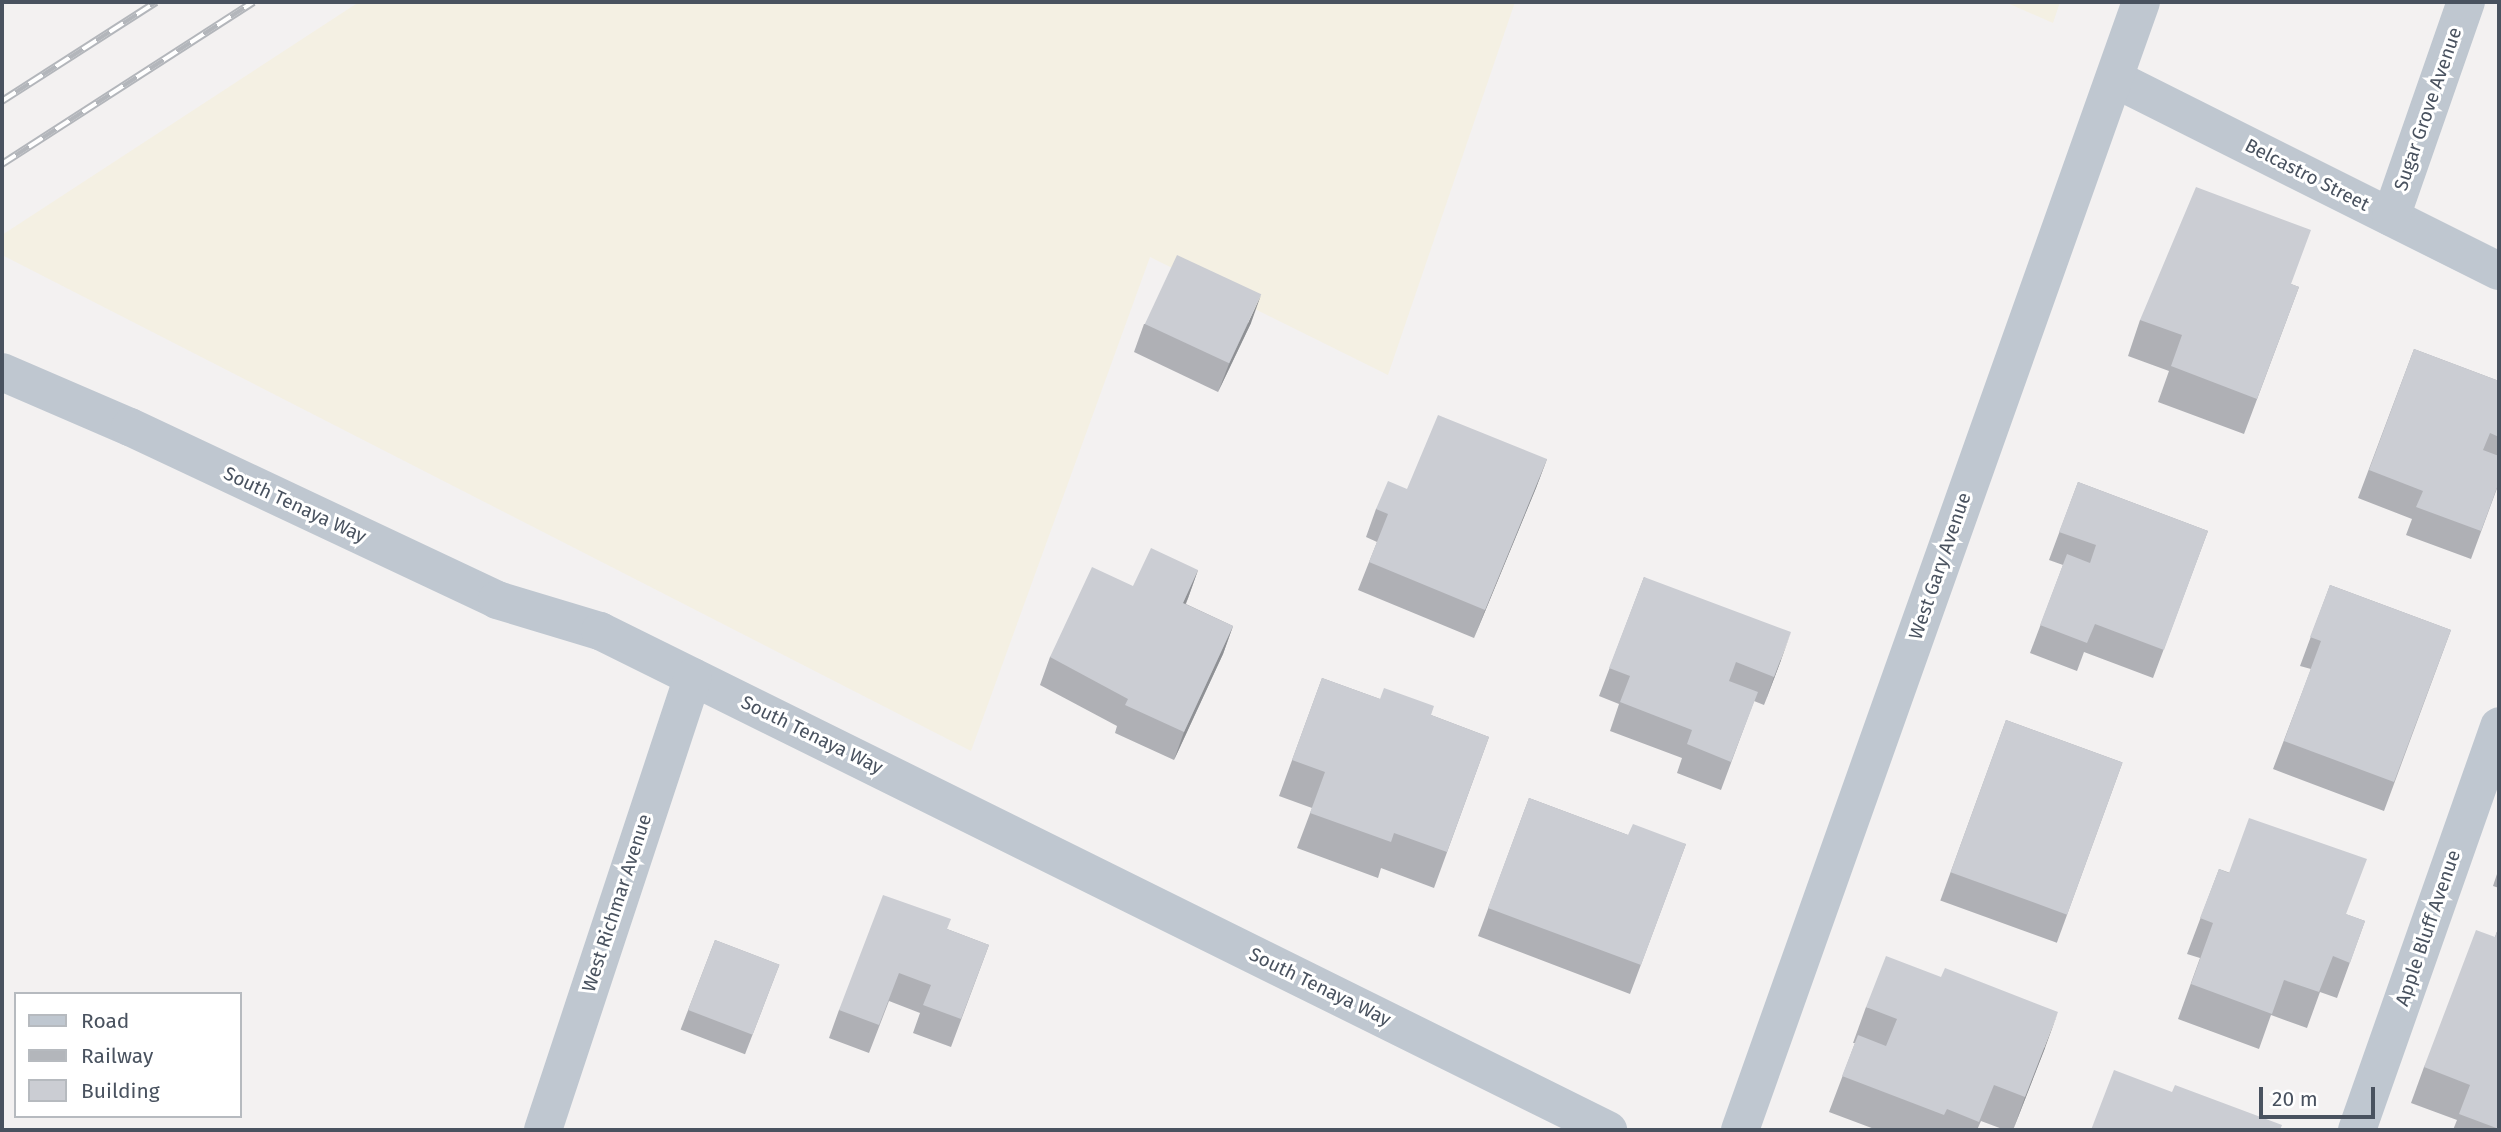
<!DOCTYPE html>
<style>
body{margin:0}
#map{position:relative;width:2501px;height:1132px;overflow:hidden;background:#f3f1f1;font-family:"Fira Sans",sans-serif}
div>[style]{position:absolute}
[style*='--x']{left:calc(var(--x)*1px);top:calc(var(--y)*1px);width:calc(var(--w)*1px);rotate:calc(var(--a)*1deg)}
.sand>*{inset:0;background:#f4f0e3}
.minor>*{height:38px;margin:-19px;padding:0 19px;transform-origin:19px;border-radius:19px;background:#bfc7d0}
.rail>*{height:8px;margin-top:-4px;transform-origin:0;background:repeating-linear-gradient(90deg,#fff 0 16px,#b3b6bb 0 32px);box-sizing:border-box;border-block:2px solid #b3b6bb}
.wall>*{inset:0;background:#afb0b5;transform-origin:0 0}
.shaded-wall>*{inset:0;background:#8e9094}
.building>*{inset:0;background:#cbcdd3;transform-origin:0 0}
span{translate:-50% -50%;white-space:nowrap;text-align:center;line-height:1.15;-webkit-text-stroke:6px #fff;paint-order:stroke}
.street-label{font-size:19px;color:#49525f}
.frame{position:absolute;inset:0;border:4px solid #49525f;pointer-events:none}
.legend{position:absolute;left:14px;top:992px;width:228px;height:126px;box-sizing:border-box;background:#fff;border:2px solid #b6babf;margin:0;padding:9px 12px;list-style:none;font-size:21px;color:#49525f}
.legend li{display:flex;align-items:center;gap:14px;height:35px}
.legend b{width:35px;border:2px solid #b6babf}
.scale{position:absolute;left:2259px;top:1087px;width:116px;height:32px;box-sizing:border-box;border:4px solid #49525f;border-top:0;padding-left:9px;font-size:21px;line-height:24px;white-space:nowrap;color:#49525f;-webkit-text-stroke:5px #fff;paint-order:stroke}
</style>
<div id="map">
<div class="sand">
<div style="clip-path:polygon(359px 2px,1515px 2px,1388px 375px,1150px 257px,971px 751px,2px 255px,2px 235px)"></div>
<div style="clip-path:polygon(2005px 2px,2060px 2px,2053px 23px)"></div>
</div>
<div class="minor">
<div style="--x:2115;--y:79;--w:429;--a:26.6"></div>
<div style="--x:2391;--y:217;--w:228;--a:-70.8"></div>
<div style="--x:2;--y:372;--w:139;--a:23.3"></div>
<div style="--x:130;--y:427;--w:406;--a:25.2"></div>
<div style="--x:497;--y:600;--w:108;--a:16.8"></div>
<div style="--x:600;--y:631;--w:1125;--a:26.34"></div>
<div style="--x:543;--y:1130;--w:477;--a:-71.7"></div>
<div style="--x:1740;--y:1130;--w:1197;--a:-70.43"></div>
<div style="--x:2357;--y:1130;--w:428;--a:-70.6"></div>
</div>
<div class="rail">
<div style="--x:2;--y:101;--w:183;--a:-32.7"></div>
<div style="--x:2;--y:164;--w:299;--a:-32.8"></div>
</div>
<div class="wall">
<div style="clip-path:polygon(2291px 284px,2299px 287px,2244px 434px,2158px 402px,2169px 371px,2128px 356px,2140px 320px)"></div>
<div style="clip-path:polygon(1251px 323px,1218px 392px,1134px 352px,1144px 324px)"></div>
<div style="clip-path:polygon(2414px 349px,2499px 381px,2499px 483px,2471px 559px,2406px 535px,2412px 519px,2358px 498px)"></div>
<div style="clip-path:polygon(1547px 459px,1536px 488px,1474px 638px,1358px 590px,1377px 542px,1366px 537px,1376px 509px,1407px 489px)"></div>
<div style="clip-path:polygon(2078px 482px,2208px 531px,2153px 678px,2084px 652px,2077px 671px,2030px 653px,2063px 565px,2049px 560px)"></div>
<div style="clip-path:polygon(1198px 570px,1186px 604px,1233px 626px,1223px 654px,1174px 760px,1115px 733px,1117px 726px,1040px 685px,1050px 657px,1133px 586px)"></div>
<div style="clip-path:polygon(1644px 577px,1781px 660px,1764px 705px,1754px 701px,1721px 790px,1677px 773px,1682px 758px,1610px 731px,1619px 704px,1599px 696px)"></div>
<div style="clip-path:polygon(2330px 585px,2451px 630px,2384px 811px,2273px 769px,2311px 669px,2300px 666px)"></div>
<div style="clip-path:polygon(1322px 678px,1380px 699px,1431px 715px,1489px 737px,1434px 888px,1381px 868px,1378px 878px,1297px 848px,1312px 808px,1279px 796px)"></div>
<div style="left:2006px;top:720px;width:124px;height:192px;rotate:20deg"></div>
<div style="clip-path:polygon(1529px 798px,1628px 835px,1686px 844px,1630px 994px,1478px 936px)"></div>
<div style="clip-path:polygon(2499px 868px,2499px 888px,2493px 886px)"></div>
<div style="clip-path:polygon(2219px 869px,2365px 921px,2337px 998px,2320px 992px,2307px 1028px,2271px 1015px,2259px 1049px,2178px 1019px,2200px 958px,2187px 954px)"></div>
<div style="clip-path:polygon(2499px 926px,2499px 1130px,2453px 1130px,2457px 1120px,2411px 1103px,2424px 1067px,2495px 937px)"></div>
<div style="clip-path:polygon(947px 929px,989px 945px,951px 1047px,913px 1033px,920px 1013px,889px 1001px,869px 1053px,829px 1038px,839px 1010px)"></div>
<div style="left:715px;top:940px;width:69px;height:96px;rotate:21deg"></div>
<div style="clip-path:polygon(1866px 1007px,2045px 1048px,2013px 1130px,2005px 1130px,1981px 1121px,1977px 1130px,1877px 1130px,1829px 1112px,1855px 1043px,1853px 1043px)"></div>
</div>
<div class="shaded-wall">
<div style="clip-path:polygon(1261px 295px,1251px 323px,1218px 392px,1229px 364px)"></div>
<div style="clip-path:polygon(1547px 459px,1536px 488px,1474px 638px,1485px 610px)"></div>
<div style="clip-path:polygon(1198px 570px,1188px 598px,1173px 631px,1183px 603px)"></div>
<div style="clip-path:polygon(1233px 626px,1223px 654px,1174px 760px,1184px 732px)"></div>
<div style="clip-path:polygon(1791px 632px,1781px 660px,1764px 705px,1774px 677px)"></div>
<div style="clip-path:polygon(2058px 1012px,2045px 1048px,2013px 1130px,2025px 1097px)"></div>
</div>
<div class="building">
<div style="clip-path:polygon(2196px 187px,2311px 230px,2291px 284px,2299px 287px,2257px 399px,2171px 366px,2182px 335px,2140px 320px)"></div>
<div style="left:1177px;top:255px;width:93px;height:76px;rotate:25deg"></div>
<div style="clip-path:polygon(2414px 349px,2499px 381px,2499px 437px,2490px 433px,2483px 450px,2499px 456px,2499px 482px,2481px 531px,2416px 507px,2423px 491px,2369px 470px)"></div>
<div style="clip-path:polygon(1438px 415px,1547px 459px,1485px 610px,1369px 562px,1388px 514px,1376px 509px,1388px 481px,1407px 489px)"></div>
<div style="clip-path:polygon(2078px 482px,2208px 531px,2164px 650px,2095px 624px,2087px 643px,2040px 625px,2067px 554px,2090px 563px,2096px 545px,2059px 532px)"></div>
<div style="clip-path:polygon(1151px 548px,1198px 570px,1183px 603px,1233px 626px,1184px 732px,1125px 705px,1128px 699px,1050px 657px,1092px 567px,1133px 586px)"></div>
<div style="clip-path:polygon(1644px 577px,1791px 632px,1774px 677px,1736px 662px,1729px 681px,1758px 692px,1731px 762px,1687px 744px,1692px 730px,1620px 702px,1630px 676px,1609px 668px)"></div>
<div style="clip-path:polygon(2330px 585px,2451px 630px,2394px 782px,2284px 741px,2321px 641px,2310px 637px)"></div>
<div style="clip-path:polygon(1322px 678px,1380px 699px,1384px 688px,1434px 706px,1431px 715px,1489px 737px,1447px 852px,1394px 833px,1391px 842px,1310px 813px,1325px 772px,1292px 760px)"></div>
<div style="left:2006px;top:720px;width:124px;height:162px;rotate:20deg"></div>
<div style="clip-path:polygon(1529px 798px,1628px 835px,1633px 824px,1686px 844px,1641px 965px,1488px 908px)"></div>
<div style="clip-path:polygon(2249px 818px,2367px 859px,2346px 914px,2365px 921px,2350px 963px,2333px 956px,2319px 992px,2284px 980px,2272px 1014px,2191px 984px,2213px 923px,2200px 918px,2219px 869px,2229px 873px)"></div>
<div style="clip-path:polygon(883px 895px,951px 919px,947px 929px,989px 945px,961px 1019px,923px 1005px,931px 985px,899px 973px,879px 1025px,839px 1010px)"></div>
<div style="clip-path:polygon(2499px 926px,2499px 1129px,2459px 1114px,2470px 1085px,2424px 1067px,2476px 930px,2495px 937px)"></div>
<div style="left:715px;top:940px;width:69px;height:75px;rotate:21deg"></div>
<div style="clip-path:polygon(1886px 956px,1941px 977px,1945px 968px,2058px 1012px,2025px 1097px,1994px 1085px,1979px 1122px,1947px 1109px,1944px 1115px,1842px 1076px,1858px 1035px,1886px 1046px,1897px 1019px,1866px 1007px)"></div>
<div style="clip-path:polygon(2114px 1070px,2172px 1092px,2175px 1085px,2282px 1125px,2280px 1130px,2091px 1130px)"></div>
</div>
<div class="street-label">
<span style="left:2428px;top:109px;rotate:-71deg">Sugar Grove Avenue</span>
<span style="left:2307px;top:175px;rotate:27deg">Belcastro Street</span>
<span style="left:295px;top:505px;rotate:25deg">South Tenaya Way</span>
<span style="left:1940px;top:566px;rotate:-71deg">West Gary Avenue</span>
<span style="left:812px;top:735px;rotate:26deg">South Tenaya Way</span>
<span style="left:617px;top:903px;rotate:-72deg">West Richmar Avenue</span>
<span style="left:2428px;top:928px;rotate:-71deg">Apple Bluff Avenue</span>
<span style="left:1320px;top:987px;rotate:26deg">South Tenaya Way</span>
</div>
<div class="frame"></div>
<ul class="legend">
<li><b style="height:9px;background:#bfc7d0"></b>Road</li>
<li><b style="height:9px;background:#b3b6bb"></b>Railway</li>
<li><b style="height:19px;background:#cbcdd3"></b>Building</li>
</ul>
<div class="scale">20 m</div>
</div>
